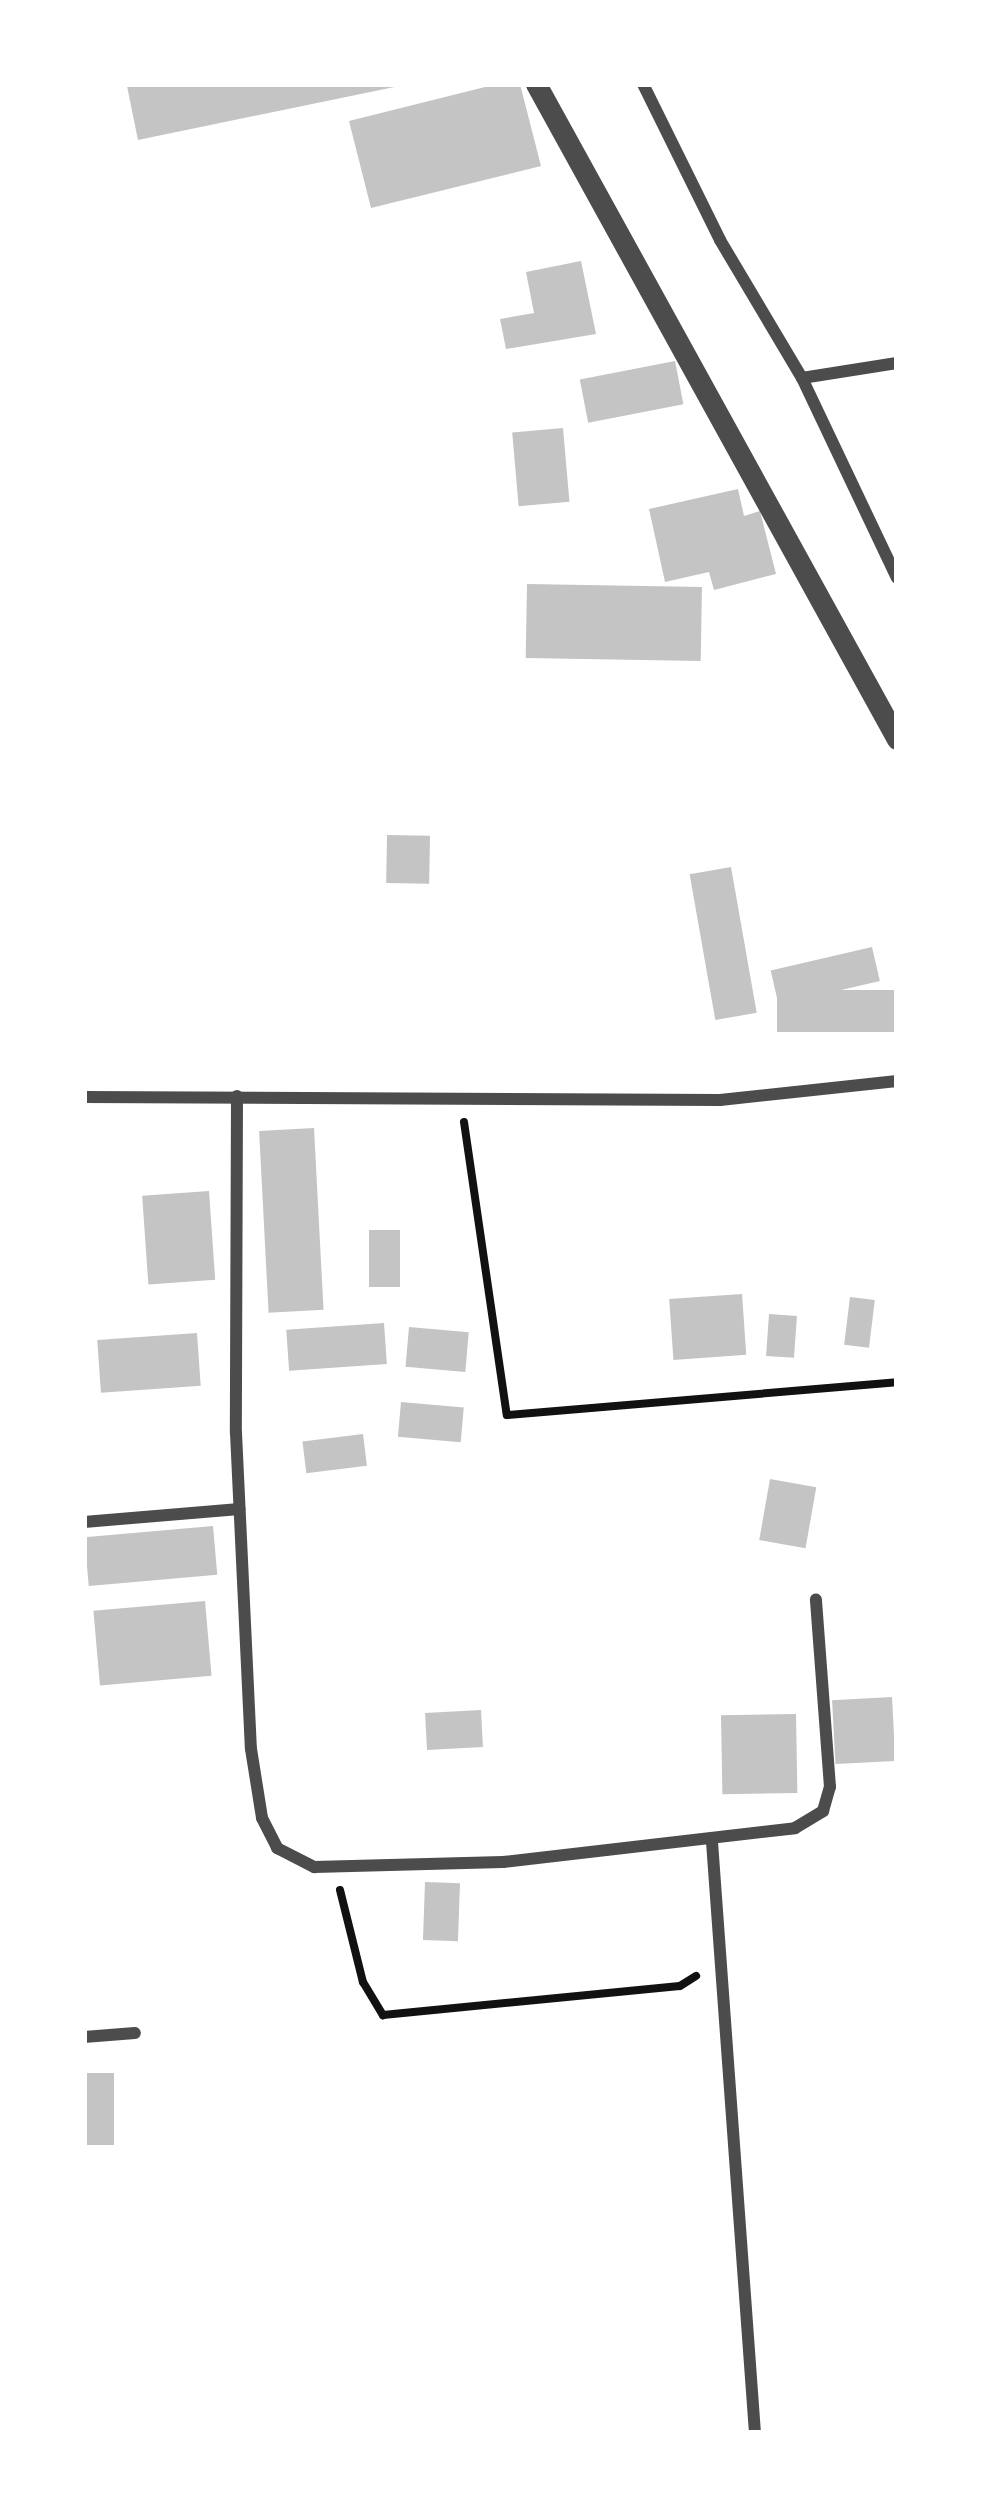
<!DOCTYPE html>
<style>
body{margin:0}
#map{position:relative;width:981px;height:2517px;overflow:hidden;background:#fff;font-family:"PT Sans Narrow",sans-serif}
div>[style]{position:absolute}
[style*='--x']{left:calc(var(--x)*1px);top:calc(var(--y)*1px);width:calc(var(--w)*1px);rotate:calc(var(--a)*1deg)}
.building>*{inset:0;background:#c4c4c4;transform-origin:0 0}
.path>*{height:8px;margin:-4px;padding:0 4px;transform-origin:4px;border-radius:4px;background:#111}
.minor>*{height:12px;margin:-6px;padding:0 6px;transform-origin:6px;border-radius:6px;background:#4c4c4c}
.tertiary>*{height:21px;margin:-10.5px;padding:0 10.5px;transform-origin:10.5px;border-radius:10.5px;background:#4c4c4c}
span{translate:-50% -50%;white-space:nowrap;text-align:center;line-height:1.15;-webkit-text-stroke:10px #fff;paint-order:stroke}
.frame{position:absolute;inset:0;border:87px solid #fff;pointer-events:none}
</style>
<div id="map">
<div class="building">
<div style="clip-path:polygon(409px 84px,138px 140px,127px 86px,134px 84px)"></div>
<div style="clip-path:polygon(497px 84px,520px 84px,541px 166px,371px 208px,349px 121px)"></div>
<div style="clip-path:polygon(581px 261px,596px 334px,506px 349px,500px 319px,534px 313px,526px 272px)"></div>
<div style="left:675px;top:361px;width:44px;height:97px;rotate:79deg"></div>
<div style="left:563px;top:428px;width:74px;height:51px;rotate:85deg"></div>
<div style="clip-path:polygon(738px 489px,744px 516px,760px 511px,776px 574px,714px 590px,709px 572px,665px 582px,649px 509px)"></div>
<div style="left:527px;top:584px;width:175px;height:74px;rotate:1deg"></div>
<div style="left:387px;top:835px;width:43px;height:48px;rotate:1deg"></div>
<div style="left:731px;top:867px;width:148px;height:42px;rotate:80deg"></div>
<div style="left:872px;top:947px;width:35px;height:104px;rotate:77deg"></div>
<div style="left:897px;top:990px;width:42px;height:120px;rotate:90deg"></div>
<div style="left:314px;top:1128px;width:182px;height:55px;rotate:87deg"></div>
<div style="left:209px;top:1191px;width:89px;height:67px;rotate:86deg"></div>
<div style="left:369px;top:1230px;width:31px;height:57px"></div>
<div style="left:742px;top:1294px;width:61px;height:73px;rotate:86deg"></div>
<div style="left:850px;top:1297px;width:25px;height:48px;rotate:7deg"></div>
<div style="left:769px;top:1314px;width:28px;height:42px;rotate:4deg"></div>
<div style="left:384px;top:1323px;width:41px;height:98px;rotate:86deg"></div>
<div style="left:409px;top:1327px;width:60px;height:40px;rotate:5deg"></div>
<div style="left:197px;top:1333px;width:53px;height:100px;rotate:86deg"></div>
<div style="left:401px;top:1402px;width:63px;height:35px;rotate:5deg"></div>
<div style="left:363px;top:1434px;width:32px;height:61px;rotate:83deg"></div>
<div style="left:770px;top:1479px;width:47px;height:62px;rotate:10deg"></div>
<div style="left:213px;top:1526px;width:49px;height:129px;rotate:85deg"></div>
<div style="left:205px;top:1601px;width:75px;height:112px;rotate:85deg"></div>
<div style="left:892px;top:1697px;width:64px;height:60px;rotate:87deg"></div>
<div style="left:481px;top:1710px;width:37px;height:56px;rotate:87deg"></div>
<div style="left:796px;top:1714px;width:79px;height:75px;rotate:89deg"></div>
<div style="left:425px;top:1882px;width:35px;height:58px;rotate:2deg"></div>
<div style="left:84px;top:2073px;width:30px;height:72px"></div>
</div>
<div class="path">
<div style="--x:464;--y:1122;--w:296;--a:81.7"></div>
<div style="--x:507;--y:1415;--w:391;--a:-4.8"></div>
<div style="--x:340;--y:1890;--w:95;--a:76"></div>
<div style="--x:363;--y:1982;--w:39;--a:59"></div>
<div style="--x:383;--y:2015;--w:298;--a:-5.6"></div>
<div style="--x:680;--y:1986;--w:19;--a:-32"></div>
</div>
<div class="minor">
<div style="--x:643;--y:84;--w:174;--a:63.7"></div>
<div style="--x:720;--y:240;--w:161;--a:59.3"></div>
<div style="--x:802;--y:378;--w:221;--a:64.6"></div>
<div style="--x:802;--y:378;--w:96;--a:-9"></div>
<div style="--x:237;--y:1096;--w:337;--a:90.2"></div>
<div style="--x:236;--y:1433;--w:316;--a:87.3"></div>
<div style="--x:251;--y:1749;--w:70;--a:80.9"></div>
<div style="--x:262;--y:1818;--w:34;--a:63"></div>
<div style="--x:277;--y:1848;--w:42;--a:27.2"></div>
<div style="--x:314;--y:1867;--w:189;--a:-1.5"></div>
<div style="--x:503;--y:1862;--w:294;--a:-6.6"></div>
<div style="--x:795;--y:1828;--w:33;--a:-31"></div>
<div style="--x:823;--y:1811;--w:25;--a:-74"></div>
<div style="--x:830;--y:1787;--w:188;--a:-94.3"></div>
<div style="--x:84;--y:1097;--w:636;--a:0.27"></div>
<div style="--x:720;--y:1100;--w:178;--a:-6.1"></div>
<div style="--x:84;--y:1522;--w:156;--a:-4.8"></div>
<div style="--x:712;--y:1842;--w:593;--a:85.84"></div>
<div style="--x:84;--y:2037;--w:51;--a:-4.5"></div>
</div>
<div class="tertiary">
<div style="--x:536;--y:84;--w:748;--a:61.14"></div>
</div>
<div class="frame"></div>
</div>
